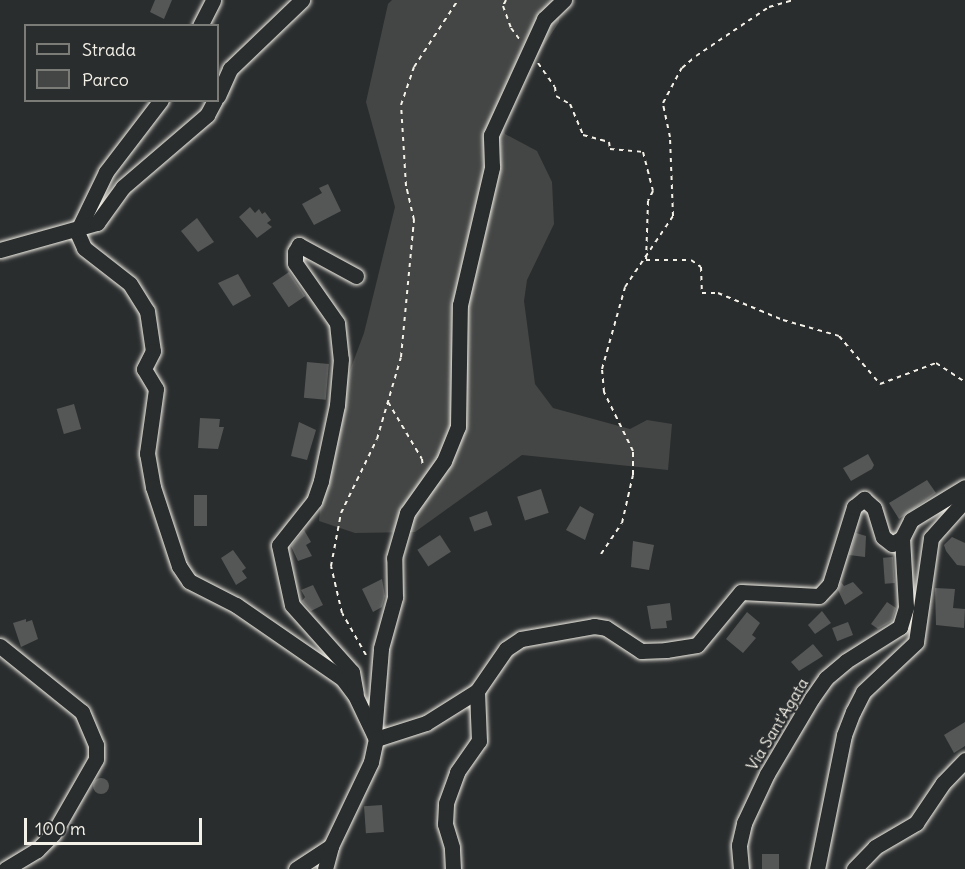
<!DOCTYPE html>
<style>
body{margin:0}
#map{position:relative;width:965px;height:869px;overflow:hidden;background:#2a2d2e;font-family:Delius,sans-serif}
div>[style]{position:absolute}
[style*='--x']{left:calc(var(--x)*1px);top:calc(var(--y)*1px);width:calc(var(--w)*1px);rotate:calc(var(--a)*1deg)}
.green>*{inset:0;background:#444645}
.building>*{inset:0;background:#555756;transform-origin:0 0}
.round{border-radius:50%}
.path>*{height:2px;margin-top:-1px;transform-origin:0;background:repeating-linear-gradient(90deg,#f4f1e8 0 4.5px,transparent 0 9px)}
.roads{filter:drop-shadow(0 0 2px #f4f1e8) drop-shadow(0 0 2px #f4f1e8)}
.minor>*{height:15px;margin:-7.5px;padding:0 7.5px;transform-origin:7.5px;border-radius:7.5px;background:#2a2d2e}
span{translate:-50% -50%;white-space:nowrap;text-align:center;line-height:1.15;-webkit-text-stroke:4.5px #2a2d2e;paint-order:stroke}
.street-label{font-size:16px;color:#f4f1e8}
.legend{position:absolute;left:24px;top:24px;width:195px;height:78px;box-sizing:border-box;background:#2a2d2e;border:2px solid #7b7b78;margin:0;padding:8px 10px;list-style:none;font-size:18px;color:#f4f1e8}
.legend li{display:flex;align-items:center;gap:12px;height:30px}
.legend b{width:30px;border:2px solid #7b7b78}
.scale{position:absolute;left:24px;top:818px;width:178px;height:27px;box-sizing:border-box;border:3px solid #f4f1e8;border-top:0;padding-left:8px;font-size:18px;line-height:21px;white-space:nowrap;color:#f4f1e8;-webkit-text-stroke:4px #2a2d2e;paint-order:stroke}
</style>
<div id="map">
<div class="green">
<div style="clip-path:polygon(392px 0,560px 0,559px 22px,500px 114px,505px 134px,537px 151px,552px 182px,554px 224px,527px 280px,524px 301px,535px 384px,553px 408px,630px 429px,647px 420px,672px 424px,668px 470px,522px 455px,415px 532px,355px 533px,319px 521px,325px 455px,337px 405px,364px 333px,395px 207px,366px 102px,388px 4px)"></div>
</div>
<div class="building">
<div style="clip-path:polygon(155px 0,172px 0,164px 19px,150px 12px)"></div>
<div style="clip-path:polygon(328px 184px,341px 211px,314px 225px,302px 204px,322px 193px,319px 188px)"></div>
<div style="clip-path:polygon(250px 207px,255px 213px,259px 209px,262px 214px,265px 212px,271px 220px,267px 223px,272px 227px,257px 238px,239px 217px)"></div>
<div style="clip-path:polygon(197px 218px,214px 242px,198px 252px,181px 231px)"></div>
<div style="left:289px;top:272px;width:29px;height:20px;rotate:56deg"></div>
<div style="clip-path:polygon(238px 274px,251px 296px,233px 306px,218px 283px)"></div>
<div style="left:307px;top:362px;width:22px;height:36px;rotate:5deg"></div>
<div style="left:74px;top:404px;width:26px;height:18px;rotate:74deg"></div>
<div style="clip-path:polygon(200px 418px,220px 419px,219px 427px,224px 427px,218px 449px,198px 448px)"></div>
<div style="clip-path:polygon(299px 422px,316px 430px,307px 460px,291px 456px)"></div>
<div style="clip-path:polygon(868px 454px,874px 465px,872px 469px,851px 481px,843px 468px)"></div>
<div style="clip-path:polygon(927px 480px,936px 493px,899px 519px,889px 503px)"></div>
<div style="left:541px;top:489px;width:25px;height:25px;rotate:72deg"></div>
<div style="left:207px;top:495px;width:31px;height:13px;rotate:90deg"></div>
<div style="clip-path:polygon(580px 506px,594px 514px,585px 540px,566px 530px)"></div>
<div style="left:487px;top:511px;width:15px;height:19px;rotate:70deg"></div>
<div style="clip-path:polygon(304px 530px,311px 542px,306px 545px,312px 556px,298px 561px,291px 546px)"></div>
<div style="clip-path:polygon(856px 533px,866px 536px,865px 557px,849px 555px)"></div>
<div style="left:440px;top:535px;width:20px;height:27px;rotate:57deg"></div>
<div style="clip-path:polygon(952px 537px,965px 543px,965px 566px,957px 565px,946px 551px,944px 545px)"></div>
<div style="clip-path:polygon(633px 541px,654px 545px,649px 570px,631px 567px)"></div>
<div style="clip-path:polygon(233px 550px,246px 568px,242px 571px,247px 578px,236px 585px,221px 558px)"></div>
<div style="left:893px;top:557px;width:26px;height:10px;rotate:86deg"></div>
<div style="clip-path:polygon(382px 579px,385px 596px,382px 607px,373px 612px,362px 589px)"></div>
<div style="clip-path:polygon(841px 582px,844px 586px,853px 582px,863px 593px,845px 605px,838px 590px)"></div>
<div style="clip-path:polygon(313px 585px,323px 605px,311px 611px,302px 601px,305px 597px,301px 590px)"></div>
<div style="clip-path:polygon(935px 588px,955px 589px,953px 608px,965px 609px,964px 628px,936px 625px)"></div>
<div style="clip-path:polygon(887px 602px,896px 608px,892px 621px,878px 629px,871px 624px)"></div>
<div style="clip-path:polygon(670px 603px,672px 620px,666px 621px,667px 628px,651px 629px,647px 606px)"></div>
<div style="clip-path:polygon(822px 611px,831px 623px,815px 634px,808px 625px)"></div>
<div style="clip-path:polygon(747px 612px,760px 623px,752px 635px,756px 638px,743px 653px,726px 639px)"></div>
<div style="clip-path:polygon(26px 619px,26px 622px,32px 620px,38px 639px,21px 647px,13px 623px)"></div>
<div style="left:848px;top:622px;width:14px;height:17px;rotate:69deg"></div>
<div style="clip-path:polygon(813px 644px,823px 656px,799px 671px,791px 662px)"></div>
<div style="clip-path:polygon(965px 722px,965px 746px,954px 753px,944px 735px)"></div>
<div class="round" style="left:93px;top:778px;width:16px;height:16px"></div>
<div style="left:382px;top:805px;width:27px;height:18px;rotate:86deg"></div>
<div style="left:762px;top:854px;width:17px;height:15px"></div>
</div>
<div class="path">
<div style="--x:506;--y:0;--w:7;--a:117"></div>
<div style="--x:503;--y:6;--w:23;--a:70"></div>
<div style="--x:511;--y:28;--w:15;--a:53"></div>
<div style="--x:538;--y:63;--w:29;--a:55"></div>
<div style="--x:555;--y:87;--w:9;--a:84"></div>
<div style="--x:556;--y:96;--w:16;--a:30"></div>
<div style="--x:570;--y:104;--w:34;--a:67"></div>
<div style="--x:583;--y:135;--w:27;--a:15"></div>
<div style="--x:609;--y:142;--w:7;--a:82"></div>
<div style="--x:610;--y:149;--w:33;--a:5"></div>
<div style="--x:643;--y:152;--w:40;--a:75.6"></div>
<div style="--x:653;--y:191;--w:11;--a:117"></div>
<div style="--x:648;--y:201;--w:59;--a:91.9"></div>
<div style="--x:646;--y:260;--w:45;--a:0"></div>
<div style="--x:691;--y:260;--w:12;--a:35"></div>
<div style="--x:701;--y:267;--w:26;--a:88"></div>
<div style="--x:702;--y:293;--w:16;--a:0"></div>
<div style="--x:718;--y:293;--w:70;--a:22.6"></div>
<div style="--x:783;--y:320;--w:58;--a:15.9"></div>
<div style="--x:839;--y:336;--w:63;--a:49.5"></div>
<div style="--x:880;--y:384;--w:60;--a:-20.6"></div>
<div style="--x:936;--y:363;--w:35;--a:33"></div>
<div style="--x:388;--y:402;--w:66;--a:59.2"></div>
<div style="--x:422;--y:459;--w:9;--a:84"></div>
<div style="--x:601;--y:554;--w:37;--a:-56"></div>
<div style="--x:622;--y:523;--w:49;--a:-77.1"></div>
<div style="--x:633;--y:475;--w:24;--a:-90"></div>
<div style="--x:633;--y:451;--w:66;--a:-116.2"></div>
<div style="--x:604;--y:392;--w:23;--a:-95"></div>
<div style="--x:602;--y:369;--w:85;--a:-74.3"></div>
<div style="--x:625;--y:287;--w:86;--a:-55.9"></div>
<div style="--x:673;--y:216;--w:79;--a:-92.2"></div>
<div style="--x:670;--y:137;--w:35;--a:-102"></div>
<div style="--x:663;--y:103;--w:40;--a:-62"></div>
<div style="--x:682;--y:68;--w:18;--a:-41"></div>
<div style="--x:696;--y:56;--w:88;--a:-33.9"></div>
<div style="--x:769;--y:7;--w:26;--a:-16"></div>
<div style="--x:366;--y:655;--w:48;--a:-119.7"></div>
<div style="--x:342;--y:613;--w:48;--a:-103.2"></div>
<div style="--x:331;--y:566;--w:54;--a:-79.3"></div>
<div style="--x:341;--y:513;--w:82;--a:-64.1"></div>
<div style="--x:377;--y:439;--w:85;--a:-73.7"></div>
<div style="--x:401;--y:357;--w:138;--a:-84.6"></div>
<div style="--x:414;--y:220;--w:35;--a:-103"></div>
<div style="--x:406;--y:186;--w:81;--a:-93.5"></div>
<div style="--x:401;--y:105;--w:40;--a:-71.1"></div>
<div style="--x:414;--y:67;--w:80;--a:-56.7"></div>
</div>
<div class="roads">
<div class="minor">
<div style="--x:200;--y:26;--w:29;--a:-63"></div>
<div style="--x:218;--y:96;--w:30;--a:-66"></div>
<div style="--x:230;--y:69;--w:100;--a:-43.8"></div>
<div style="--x:161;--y:100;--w:91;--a:127.4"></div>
<div style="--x:106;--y:172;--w:67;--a:115.8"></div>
<div style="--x:77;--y:232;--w:17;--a:66"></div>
<div style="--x:84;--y:248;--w:58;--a:38"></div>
<div style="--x:130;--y:284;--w:32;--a:58"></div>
<div style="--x:147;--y:311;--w:40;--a:81.5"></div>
<div style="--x:153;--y:351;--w:20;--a:117"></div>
<div style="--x:144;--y:369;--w:23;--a:59"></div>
<div style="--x:156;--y:389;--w:65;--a:98"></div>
<div style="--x:147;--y:453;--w:35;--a:80"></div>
<div style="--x:153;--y:487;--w:83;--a:71.8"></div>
<div style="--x:179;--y:566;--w:18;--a:56"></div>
<div style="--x:189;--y:581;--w:53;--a:27.1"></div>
<div style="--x:236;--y:605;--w:129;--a:34.6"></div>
<div style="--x:342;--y:678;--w:21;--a:53"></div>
<div style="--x:355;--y:695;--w:49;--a:64.5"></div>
<div style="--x:0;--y:250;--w:101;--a:-15.6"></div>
<div style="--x:97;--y:223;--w:44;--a:-54.2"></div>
<div style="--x:123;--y:187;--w:111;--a:-40.6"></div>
<div style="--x:207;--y:115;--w:17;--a:-62"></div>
<div style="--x:356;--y:276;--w:65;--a:-151.5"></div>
<div style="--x:299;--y:245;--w:8;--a:120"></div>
<div style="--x:295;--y:252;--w:11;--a:90"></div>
<div style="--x:295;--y:263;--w:73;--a:55"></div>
<div style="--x:337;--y:323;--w:36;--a:84"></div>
<div style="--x:341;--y:359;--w:46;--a:95"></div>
<div style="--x:337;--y:405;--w:78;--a:101.9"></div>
<div style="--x:321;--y:481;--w:21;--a:109"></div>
<div style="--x:314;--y:501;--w:56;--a:128.5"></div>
<div style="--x:279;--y:545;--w:61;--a:77.8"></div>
<div style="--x:292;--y:605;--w:90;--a:48.2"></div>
<div style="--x:352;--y:672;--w:22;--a:80"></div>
<div style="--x:0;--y:646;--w:105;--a:38.8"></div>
<div style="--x:82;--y:712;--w:36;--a:67"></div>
<div style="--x:96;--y:745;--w:14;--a:90"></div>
<div style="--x:96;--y:759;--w:86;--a:119.8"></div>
<div style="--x:53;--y:834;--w:23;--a:135"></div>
<div style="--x:37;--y:850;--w:37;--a:149"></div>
<div style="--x:374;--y:734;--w:86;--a:-85.3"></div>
<div style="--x:381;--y:648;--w:53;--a:-74.6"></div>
<div style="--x:395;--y:597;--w:39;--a:-91"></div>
<div style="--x:394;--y:558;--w:47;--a:-73.9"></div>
<div style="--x:407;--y:513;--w:64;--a:-54.6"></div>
<div style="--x:444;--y:461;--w:37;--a:-68"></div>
<div style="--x:458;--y:427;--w:122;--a:-89.1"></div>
<div style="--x:460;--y:305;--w:142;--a:-76.9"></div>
<div style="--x:492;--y:167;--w:32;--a:-92"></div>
<div style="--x:491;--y:135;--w:128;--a:-65.4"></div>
<div style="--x:544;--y:19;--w:28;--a:-44"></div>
<div style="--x:376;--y:739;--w:52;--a:-17.7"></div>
<div style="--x:426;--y:723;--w:60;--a:-32.1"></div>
<div style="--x:477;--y:691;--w:51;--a:-55.4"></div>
<div style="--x:506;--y:649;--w:18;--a:-34"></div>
<div style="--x:521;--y:639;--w:74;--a:-10.1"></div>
<div style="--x:594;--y:626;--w:12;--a:9"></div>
<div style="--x:606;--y:628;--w:42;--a:33.3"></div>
<div style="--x:641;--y:651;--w:25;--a:-2"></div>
<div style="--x:666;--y:650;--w:31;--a:-9"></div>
<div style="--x:697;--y:645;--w:69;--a:-50.3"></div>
<div style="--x:741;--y:592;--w:78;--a:2.9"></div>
<div style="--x:819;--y:596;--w:16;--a:-47"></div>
<div style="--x:830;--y:584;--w:81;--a:-72.7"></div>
<div style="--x:854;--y:507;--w:13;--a:-39"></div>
<div style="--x:864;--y:499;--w:13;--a:42"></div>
<div style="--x:874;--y:508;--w:30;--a:73"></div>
<div style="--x:883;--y:537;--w:11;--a:38"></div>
<div style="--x:892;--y:544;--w:12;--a:-31"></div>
<div style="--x:296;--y:869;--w:42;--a:-33.3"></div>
<div style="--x:325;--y:869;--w:24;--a:-75"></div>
<div style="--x:331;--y:846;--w:93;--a:-64.5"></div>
<div style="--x:371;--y:762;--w:24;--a:-78"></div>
<div style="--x:453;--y:869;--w:22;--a:-93"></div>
<div style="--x:452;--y:847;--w:24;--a:-107"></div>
<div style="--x:445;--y:824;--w:21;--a:-87"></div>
<div style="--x:446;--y:803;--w:33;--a:-70"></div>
<div style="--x:457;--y:772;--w:38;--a:-55"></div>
<div style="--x:479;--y:741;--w:50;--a:-92.3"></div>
<div style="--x:741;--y:869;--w:24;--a:-95"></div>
<div style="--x:739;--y:845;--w:23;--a:-77"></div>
<div style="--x:744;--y:823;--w:54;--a:-64.9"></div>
<div style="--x:767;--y:774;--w:88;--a:-59.4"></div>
<div style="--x:812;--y:698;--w:24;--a:-55"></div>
<div style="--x:826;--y:678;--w:26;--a:-40"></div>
<div style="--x:846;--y:661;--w:64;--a:-32.2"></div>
<div style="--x:900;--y:627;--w:21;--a:-73"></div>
<div style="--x:906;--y:607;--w:69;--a:-93.3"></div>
<div style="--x:902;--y:538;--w:20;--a:-63"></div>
<div style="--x:911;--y:520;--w:63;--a:-31.4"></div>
<div style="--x:817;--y:869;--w:137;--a:-78.6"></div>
<div style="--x:844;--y:735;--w:25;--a:-69"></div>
<div style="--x:853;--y:712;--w:22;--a:-63"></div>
<div style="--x:863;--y:692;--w:73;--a:-43.3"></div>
<div style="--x:916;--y:642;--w:105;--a:-81.8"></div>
<div style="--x:931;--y:538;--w:51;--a:-48.2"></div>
<div style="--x:854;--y:869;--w:30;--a:-46"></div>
<div style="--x:875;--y:847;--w:48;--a:-30.3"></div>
<div style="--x:916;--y:823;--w:48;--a:-56"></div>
<div style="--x:943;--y:783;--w:32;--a:-46"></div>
</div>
</div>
<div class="street-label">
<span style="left:777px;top:724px;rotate:-59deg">Via Sant'Agata</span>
</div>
<ul class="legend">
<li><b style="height:8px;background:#2a2d2e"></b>Strada</li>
<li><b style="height:16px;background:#444645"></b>Parco</li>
</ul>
<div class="scale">100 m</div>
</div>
